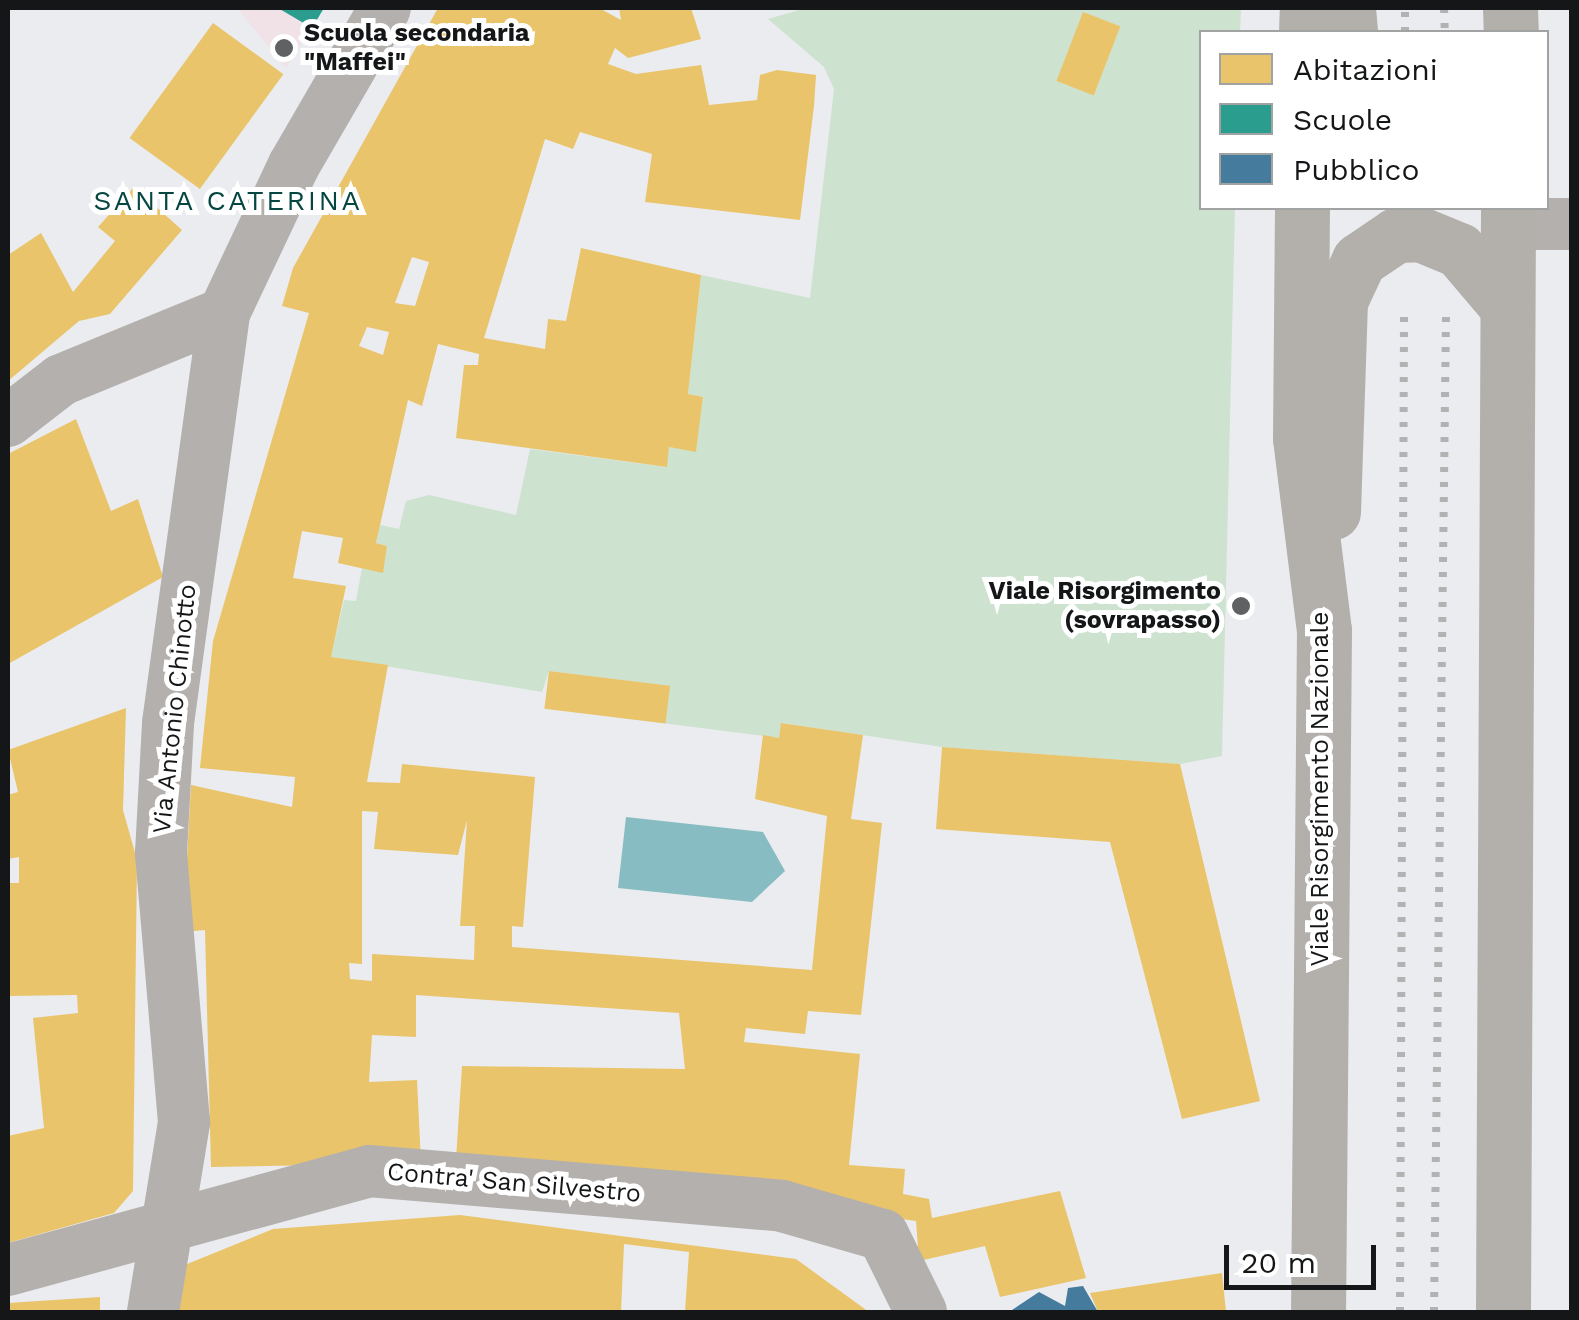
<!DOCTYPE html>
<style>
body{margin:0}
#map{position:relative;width:1579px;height:1320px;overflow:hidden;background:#eaecef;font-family:"Work Sans",sans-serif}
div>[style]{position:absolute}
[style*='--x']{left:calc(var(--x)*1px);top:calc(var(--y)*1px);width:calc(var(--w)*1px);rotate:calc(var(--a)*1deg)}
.education>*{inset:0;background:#f0e2e6}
.green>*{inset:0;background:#cde3cf}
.water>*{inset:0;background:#86bcc2}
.homes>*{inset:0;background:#e9c46a;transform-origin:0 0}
.schools>*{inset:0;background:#2a9d8f}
.public>*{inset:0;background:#457b9d}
.street>*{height:52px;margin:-26px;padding:0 26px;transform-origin:26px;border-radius:26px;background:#b4b0ad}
.secondary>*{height:55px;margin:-27.5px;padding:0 27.5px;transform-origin:27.5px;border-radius:27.5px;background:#b3b0ac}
.rail>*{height:8px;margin-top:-4px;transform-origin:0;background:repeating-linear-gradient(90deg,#b3b2b3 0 5px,transparent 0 15px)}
.dots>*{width:28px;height:28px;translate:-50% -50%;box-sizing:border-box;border:5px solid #fff;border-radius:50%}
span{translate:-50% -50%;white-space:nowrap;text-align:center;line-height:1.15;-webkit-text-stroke:10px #fff;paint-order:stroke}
.poi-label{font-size:25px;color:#141617;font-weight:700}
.left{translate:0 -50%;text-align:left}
.right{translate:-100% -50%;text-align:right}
.street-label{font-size:25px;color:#141617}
.neighbourhood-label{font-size:28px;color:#054641;letter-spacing:2.5px}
.frame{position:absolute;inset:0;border:10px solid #141617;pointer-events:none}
.legend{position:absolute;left:1199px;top:30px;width:350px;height:180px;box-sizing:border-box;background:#fff;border:2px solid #a1a2a2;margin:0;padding:12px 18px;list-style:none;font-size:30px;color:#141617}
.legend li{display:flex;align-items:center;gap:20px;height:50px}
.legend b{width:50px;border:2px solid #a1a2a2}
.scale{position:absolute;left:1224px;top:1245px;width:152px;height:45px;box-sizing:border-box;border:5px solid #141617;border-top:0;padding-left:12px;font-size:30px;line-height:35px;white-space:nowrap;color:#141617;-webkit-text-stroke:8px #fff;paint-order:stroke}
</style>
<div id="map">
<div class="education">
<div style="clip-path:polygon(237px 8px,324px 8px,286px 68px)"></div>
</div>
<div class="green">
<div style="clip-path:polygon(evenodd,806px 8px,1241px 8px,1240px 32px,1202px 32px,1202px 208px,1235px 208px,1222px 756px,1180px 764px,942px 747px,782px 723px,779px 738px,662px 723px,669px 686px,549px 671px,542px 692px,331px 657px,344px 600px,356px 601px,362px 568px,387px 546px,376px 543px,380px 525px,399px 529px,406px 501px,429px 495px,516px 515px,530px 449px,666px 467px,669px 447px,696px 451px,703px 397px,688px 394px,701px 275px,810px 298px,834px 89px,824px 67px,768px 19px,806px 8px,1083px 13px,1120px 26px,1094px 95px,1057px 81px,1083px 13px)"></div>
</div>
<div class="water">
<div style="clip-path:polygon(626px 817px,763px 832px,785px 871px,752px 902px,618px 888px)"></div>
</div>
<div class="homes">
<div style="clip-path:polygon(evenodd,438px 8px,599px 8px,621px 20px,619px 8px,691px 8px,701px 39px,628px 58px,615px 48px,608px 64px,636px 74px,701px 65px,709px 105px,757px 100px,760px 75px,777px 70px,816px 75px,814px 106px,800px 220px,645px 202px,652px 154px,580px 132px,573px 149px,545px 139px,484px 338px,545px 349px,548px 319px,566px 321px,581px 248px,701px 275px,688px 394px,703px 397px,696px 452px,669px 447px,667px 467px,456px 438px,464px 365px,478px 365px,479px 354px,438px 344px,422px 406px,408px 400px,376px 543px,387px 546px,383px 573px,338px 563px,343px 538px,302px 531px,293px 578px,346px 586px,331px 657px,388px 665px,367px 782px,400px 783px,402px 764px,535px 777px,523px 927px,512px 926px,512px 947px,812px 970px,827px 816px,755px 799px,763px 735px,779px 738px,781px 723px,863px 735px,851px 819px,882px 823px,861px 1015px,808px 1011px,805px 1034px,746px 1028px,744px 1042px,860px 1054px,849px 1165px,905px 1169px,903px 1194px,929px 1199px,932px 1218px,1060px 1191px,1086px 1278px,1000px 1297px,985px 1246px,919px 1261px,916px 1221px,456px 1159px,462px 1066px,685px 1069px,679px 1013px,416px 995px,416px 1037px,372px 1035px,369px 1082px,417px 1080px,421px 1163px,211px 1167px,205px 930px,183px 932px,191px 785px,292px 807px,295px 777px,200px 768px,213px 641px,309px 313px,282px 306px,293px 268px,438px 8px,412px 257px,429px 262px,415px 306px,395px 303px,412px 257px,438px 8px,367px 327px,389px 332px,383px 355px,359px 346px,367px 327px,438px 8px,362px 811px,378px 812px,374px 849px,458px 855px,467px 820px,460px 926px,475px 926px,474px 960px,372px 954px,372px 981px,350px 979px,349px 963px,362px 964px,362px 811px)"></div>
<div style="left:1083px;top:12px;width:40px;height:74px;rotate:21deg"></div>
<div style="left:213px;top:23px;width:87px;height:142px;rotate:36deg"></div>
<div style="clip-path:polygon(134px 187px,182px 230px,110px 314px,79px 321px,8px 381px,8px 255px,41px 233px,73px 292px,115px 241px,98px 227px)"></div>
<div style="clip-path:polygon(76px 419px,111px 511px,138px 499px,163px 577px,8px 664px,8px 454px)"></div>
<div style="left:549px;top:671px;width:122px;height:38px;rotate:7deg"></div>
<div style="clip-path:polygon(126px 708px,123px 810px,137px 860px,133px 1191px,114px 1213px,8px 1243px,8px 1136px,44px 1128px,33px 1018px,78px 1013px,77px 995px,8px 996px,8px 883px,19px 883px,19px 857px,8px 859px,8px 795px,18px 792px,8px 750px)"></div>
<div style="clip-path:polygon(942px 747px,1180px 764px,1260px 1101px,1182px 1119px,1110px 842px,936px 829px)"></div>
<div style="clip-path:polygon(460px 1215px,796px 1259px,869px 1312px,685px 1312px,689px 1252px,624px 1244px,621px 1312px,168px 1312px,170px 1271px,273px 1229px)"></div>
<div style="clip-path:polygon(1222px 1273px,1226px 1312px,1098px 1312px,1090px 1293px)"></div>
<div style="clip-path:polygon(100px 1297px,100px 1312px,8px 1312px,8px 1303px)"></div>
</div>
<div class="schools">
<div style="clip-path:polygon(278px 8px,324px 8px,312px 28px)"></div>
</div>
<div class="public">
<div style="clip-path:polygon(1083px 1286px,1098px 1312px,1009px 1312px,1039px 1292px,1065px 1306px,1068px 1288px)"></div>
</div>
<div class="street">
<div style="--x:1508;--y:224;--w:64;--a:0"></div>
<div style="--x:8;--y:421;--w:67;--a:-37.7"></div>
<div style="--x:61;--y:380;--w:176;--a:-22.3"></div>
<div style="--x:8;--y:1270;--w:374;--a:-15.3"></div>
<div style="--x:369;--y:1171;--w:414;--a:4.8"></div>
<div style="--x:782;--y:1206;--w:105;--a:16"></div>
<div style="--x:883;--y:1235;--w:86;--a:63.7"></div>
<div style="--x:153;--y:1312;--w:193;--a:-80.7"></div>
<div style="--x:184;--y:1122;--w:270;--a:-94.9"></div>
<div style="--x:161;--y:853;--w:130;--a:-86.9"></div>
<div style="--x:168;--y:723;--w:414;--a:-82.2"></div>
<div style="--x:224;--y:313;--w:164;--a:-64.7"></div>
<div style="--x:294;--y:165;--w:181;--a:-59.9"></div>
</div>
<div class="secondary">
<div style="--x:1348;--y:8;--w:24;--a:85"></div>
<div style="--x:1510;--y:8;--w:24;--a:88"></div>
<div style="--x:1306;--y:32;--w:24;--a:-88"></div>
<div style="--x:1302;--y:208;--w:230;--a:90.5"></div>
<div style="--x:1300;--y:438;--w:193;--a:82.9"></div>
<div style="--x:1324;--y:630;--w:682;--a:90.5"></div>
<div style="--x:1333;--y:512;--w:211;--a:-88.1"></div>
<div style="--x:1340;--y:301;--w:45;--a:-65.1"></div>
<div style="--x:1359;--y:260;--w:45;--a:-34"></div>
<div style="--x:1396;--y:235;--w:24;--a:-2"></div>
<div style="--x:1420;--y:234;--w:42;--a:22.3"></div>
<div style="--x:1459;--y:250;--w:71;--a:49.6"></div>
<div style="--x:1503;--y:1312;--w:1104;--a:-89.74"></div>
</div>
<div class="rail">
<div style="--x:1444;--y:8;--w:24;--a:88"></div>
<div style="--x:1405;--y:32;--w:24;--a:-90"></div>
<div style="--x:1400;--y:1312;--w:1003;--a:-89.77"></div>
<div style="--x:1434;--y:1312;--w:1002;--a:-89.31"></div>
</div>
<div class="dots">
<div style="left:284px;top:48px;background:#5f6163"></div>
<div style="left:1241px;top:606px;background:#5f6163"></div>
</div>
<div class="poi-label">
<span class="left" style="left:304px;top:48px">Scuola secondaria<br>"Maffei"</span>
<span class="right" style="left:1221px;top:606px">Viale Risorgimento<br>(sovrapasso)</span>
</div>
<div class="street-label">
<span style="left:175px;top:709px;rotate:-84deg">Via Antonio Chinotto</span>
<span style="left:1320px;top:789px;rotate:-90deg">Viale Risorgimento Nazionale</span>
<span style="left:514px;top:1183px;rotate:5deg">Contra' San Silvestro</span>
</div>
<div class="neighbourhood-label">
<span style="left:228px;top:201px">SANTA CATERINA</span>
</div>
<div class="frame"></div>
<ul class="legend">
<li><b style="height:28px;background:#e9c46a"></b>Abitazioni</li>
<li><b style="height:28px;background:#2a9d8f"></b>Scuole</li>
<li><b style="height:28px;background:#457b9d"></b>Pubblico</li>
</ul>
<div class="scale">20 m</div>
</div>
